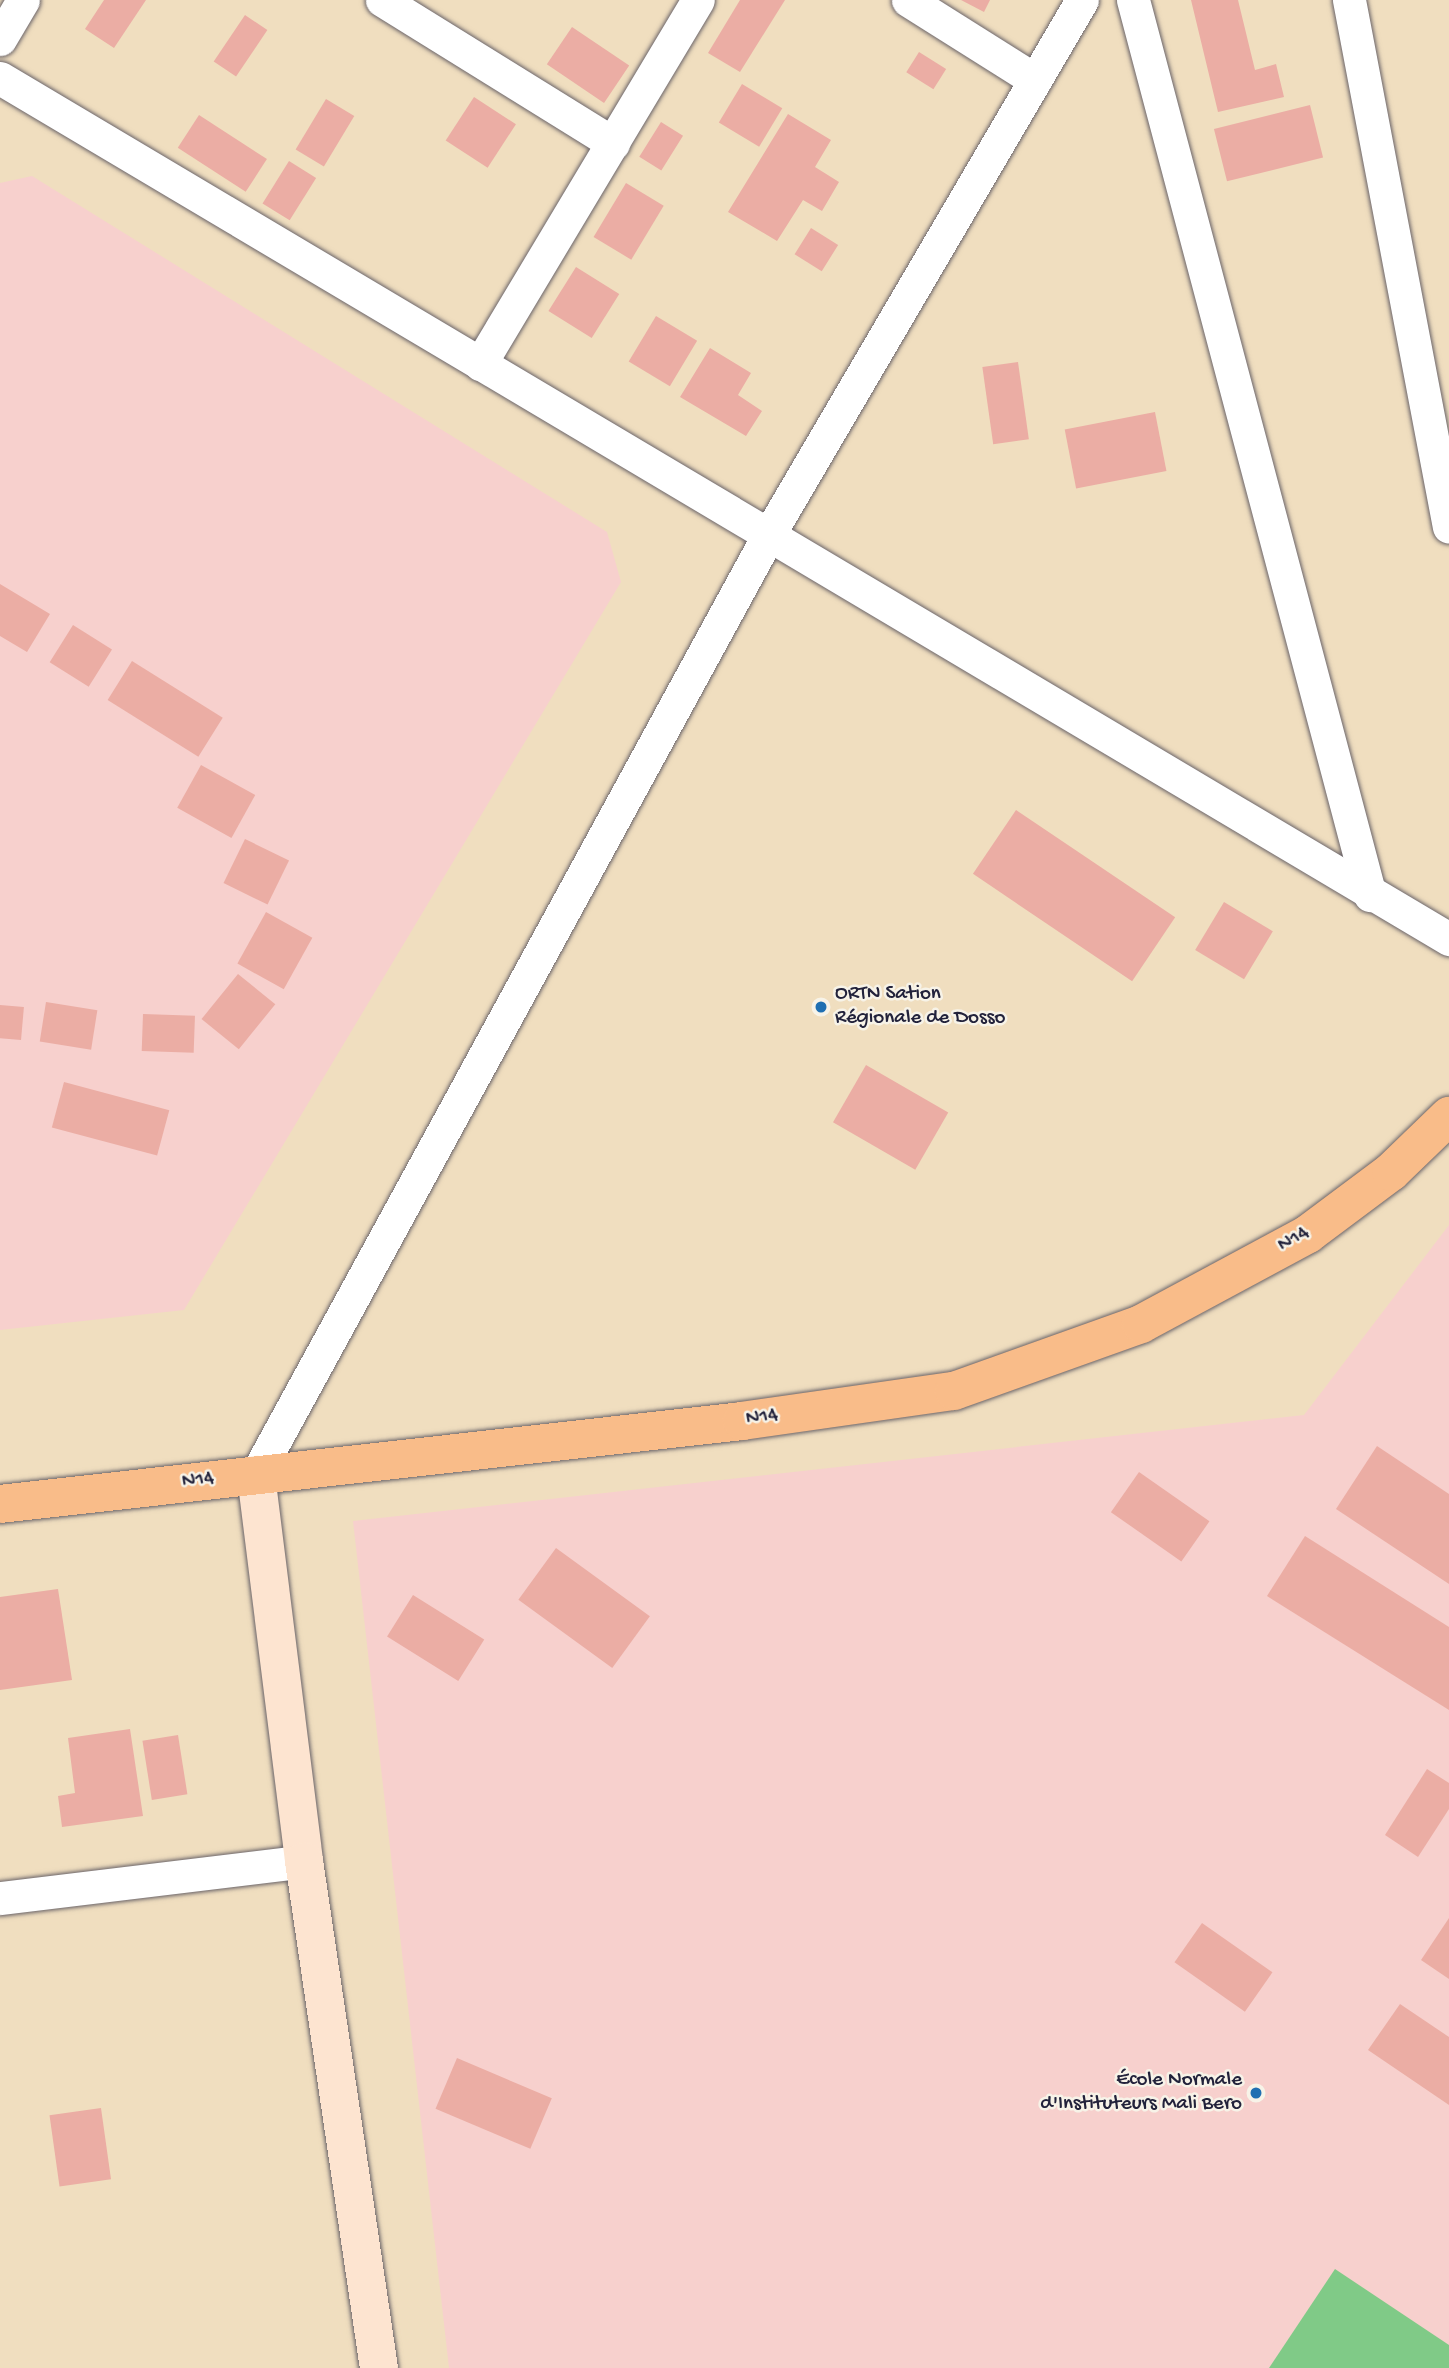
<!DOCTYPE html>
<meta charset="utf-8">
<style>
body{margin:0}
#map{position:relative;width:1449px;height:2368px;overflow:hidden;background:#f0debf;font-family:"Gochi Hand",sans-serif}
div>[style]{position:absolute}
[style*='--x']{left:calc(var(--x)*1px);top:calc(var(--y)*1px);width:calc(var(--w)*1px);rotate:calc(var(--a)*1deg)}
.built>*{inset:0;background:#f7d0cd}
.green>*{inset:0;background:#80ca87}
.building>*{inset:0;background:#ebada4;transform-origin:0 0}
.roads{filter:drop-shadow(0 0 2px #6a6469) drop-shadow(0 0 2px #6a6469)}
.street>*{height:33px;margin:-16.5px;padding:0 16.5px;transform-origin:16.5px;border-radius:16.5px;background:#fff}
.secondary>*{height:38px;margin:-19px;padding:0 19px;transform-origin:19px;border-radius:19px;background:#fde4d0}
.primary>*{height:38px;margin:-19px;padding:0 19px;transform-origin:19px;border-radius:19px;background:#f9bc89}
.dots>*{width:19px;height:19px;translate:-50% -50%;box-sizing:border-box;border:4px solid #f7f3e8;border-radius:50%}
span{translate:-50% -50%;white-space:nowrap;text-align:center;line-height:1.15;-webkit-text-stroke:5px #f7f3e8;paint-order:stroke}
.poi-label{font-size:21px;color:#22223b}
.left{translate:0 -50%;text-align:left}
.right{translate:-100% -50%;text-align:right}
.street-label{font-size:21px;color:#22223b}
</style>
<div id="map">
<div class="built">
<div style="clip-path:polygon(32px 176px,607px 532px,621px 582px,184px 1310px,0 1330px,0 183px)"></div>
<div style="clip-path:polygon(1449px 1225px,1449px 2368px,449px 2368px,353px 1521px,1304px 1415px)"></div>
</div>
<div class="green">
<div style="clip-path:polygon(1335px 2269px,1449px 2345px,1449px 2368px,1269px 2368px)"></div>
</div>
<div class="building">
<div style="clip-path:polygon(104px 0,146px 0,114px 48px,85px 29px)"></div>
<div style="clip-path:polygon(740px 0,785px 0,740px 72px,708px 53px)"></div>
<div style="clip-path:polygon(961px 0,990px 0,984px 12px)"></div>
<div style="clip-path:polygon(1191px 0,1238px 0,1255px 70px,1276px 64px,1284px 97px,1218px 112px)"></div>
<div style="left:245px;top:15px;width:27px;height:56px;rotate:34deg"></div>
<div style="left:572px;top:27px;width:69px;height:45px;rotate:34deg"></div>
<div style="left:919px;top:52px;width:32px;height:24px;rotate:32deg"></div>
<div style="left:742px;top:84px;width:47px;height:45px;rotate:31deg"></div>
<div style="left:474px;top:97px;width:50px;height:52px;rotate:33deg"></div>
<div style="left:326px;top:99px;width:33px;height:59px;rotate:31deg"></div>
<div style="left:1310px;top:105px;width:54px;height:99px;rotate:76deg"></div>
<div style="clip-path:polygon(788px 114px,831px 140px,815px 167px,839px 182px,822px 211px,803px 200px,777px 241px,728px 212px)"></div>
<div style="left:199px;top:115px;width:81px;height:39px;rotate:33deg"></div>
<div style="left:661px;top:122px;width:26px;height:41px;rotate:32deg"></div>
<div style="left:289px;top:161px;width:32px;height:50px;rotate:32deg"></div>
<div style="left:626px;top:183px;width:44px;height:63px;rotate:31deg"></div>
<div style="left:811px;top:228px;width:32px;height:31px;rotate:32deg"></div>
<div style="left:576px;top:267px;width:51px;height:52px;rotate:32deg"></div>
<div style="left:656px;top:316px;width:48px;height:53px;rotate:31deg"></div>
<div style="clip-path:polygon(710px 348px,751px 373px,738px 395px,762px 411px,746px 436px,680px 397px)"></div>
<div style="left:1018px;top:362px;width:78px;height:36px;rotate:82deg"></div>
<div style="left:1155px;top:412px;width:60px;height:92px;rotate:79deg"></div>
<div style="clip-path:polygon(0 584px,50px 614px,27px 652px,0 636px)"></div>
<div style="left:73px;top:625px;width:46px;height:44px;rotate:32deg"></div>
<div style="left:132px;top:661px;width:107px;height:46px;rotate:32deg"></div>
<div style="left:201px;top:765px;width:62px;height:49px;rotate:29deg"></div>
<div style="left:1016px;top:810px;width:192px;height:77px;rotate:34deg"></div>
<div style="left:245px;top:839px;width:49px;height:49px;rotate:26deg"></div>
<div style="left:1224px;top:902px;width:57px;height:56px;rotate:31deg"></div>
<div style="left:266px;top:912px;width:53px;height:59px;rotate:29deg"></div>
<div style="left:238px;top:974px;width:48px;height:58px;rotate:39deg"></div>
<div style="left:46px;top:1002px;width:52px;height:40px;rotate:9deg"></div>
<div style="left:0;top:1005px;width:24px;height:33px;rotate:5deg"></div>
<div style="left:143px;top:1014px;width:52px;height:37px;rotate:2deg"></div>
<div style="left:866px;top:1065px;width:95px;height:66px;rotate:30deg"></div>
<div style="left:64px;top:1082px;width:109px;height:47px;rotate:15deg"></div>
<div style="clip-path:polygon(1377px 1446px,1449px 1494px,1449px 1584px,1336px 1509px)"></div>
<div style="left:1139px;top:1472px;width:86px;height:49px;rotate:35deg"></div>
<div style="clip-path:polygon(1305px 1536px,1449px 1627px,1449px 1710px,1267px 1596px)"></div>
<div style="left:556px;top:1548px;width:116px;height:64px;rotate:36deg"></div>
<div style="clip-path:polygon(58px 1589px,72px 1680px,0 1690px,0 1597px)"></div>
<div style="left:413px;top:1595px;width:84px;height:49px;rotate:32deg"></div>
<div style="clip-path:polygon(130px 1729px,143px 1816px,62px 1827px,58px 1796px,75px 1793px,68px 1738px)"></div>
<div style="left:178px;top:1735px;width:60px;height:36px;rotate:81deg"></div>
<div style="clip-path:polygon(1427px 1769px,1449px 1783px,1449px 1809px,1418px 1857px,1385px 1835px)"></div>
<div style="clip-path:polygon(1449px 1918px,1449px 1979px,1421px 1960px)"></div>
<div style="left:1202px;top:1923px;width:86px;height:48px;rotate:35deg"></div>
<div style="clip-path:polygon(1400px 2004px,1449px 2037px,1449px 2105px,1368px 2050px)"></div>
<div style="left:457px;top:2058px;width:103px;height:55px;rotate:23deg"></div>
<div style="left:101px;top:2108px;width:72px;height:52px;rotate:82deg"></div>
</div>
<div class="roads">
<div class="street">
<div style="--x:382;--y:0;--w:272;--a:31.8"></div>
<div style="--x:908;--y:0;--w:150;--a:32.2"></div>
<div style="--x:1133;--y:0;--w:926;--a:75.17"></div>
<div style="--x:1349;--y:0;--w:536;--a:79.26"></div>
<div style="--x:0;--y:39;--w:45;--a:-59.5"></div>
<div style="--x:0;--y:78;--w:1686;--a:30.72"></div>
<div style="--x:480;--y:364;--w:424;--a:-59.1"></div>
<div style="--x:256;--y:1475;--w:1070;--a:-61.4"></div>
<div style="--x:768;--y:536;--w:621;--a:-59.64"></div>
<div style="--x:0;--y:1898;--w:306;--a:-6.9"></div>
</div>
<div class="secondary">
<div style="--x:256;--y:1475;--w:389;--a:82.9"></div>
<div style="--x:304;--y:1861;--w:513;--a:81.59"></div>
</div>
<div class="primary">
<div style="--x:0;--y:1504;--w:747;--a:-6.38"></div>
<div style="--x:742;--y:1421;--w:214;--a:-8.1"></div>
<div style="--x:954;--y:1391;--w:199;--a:-19.7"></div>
<div style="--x:1141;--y:1324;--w:190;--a:-28.3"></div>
<div style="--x:1308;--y:1234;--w:104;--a:-36.8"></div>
<div style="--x:1391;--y:1172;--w:81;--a:-44"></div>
</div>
</div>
<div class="dots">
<div style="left:821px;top:1007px;background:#1f6fb2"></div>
<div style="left:1256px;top:2093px;background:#1f6fb2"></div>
</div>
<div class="poi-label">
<span class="left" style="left:835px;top:1007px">ORTN Sation<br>Régionale de Dosso</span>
<span class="right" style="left:1242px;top:2093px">École Normale<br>d'Instituteurs Mali Bero</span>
</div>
<div class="street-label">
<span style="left:1294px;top:1240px;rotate:-30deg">N14</span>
<span style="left:762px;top:1418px;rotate:-8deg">N14</span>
<span style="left:198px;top:1481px;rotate:-7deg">N14</span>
</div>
</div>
